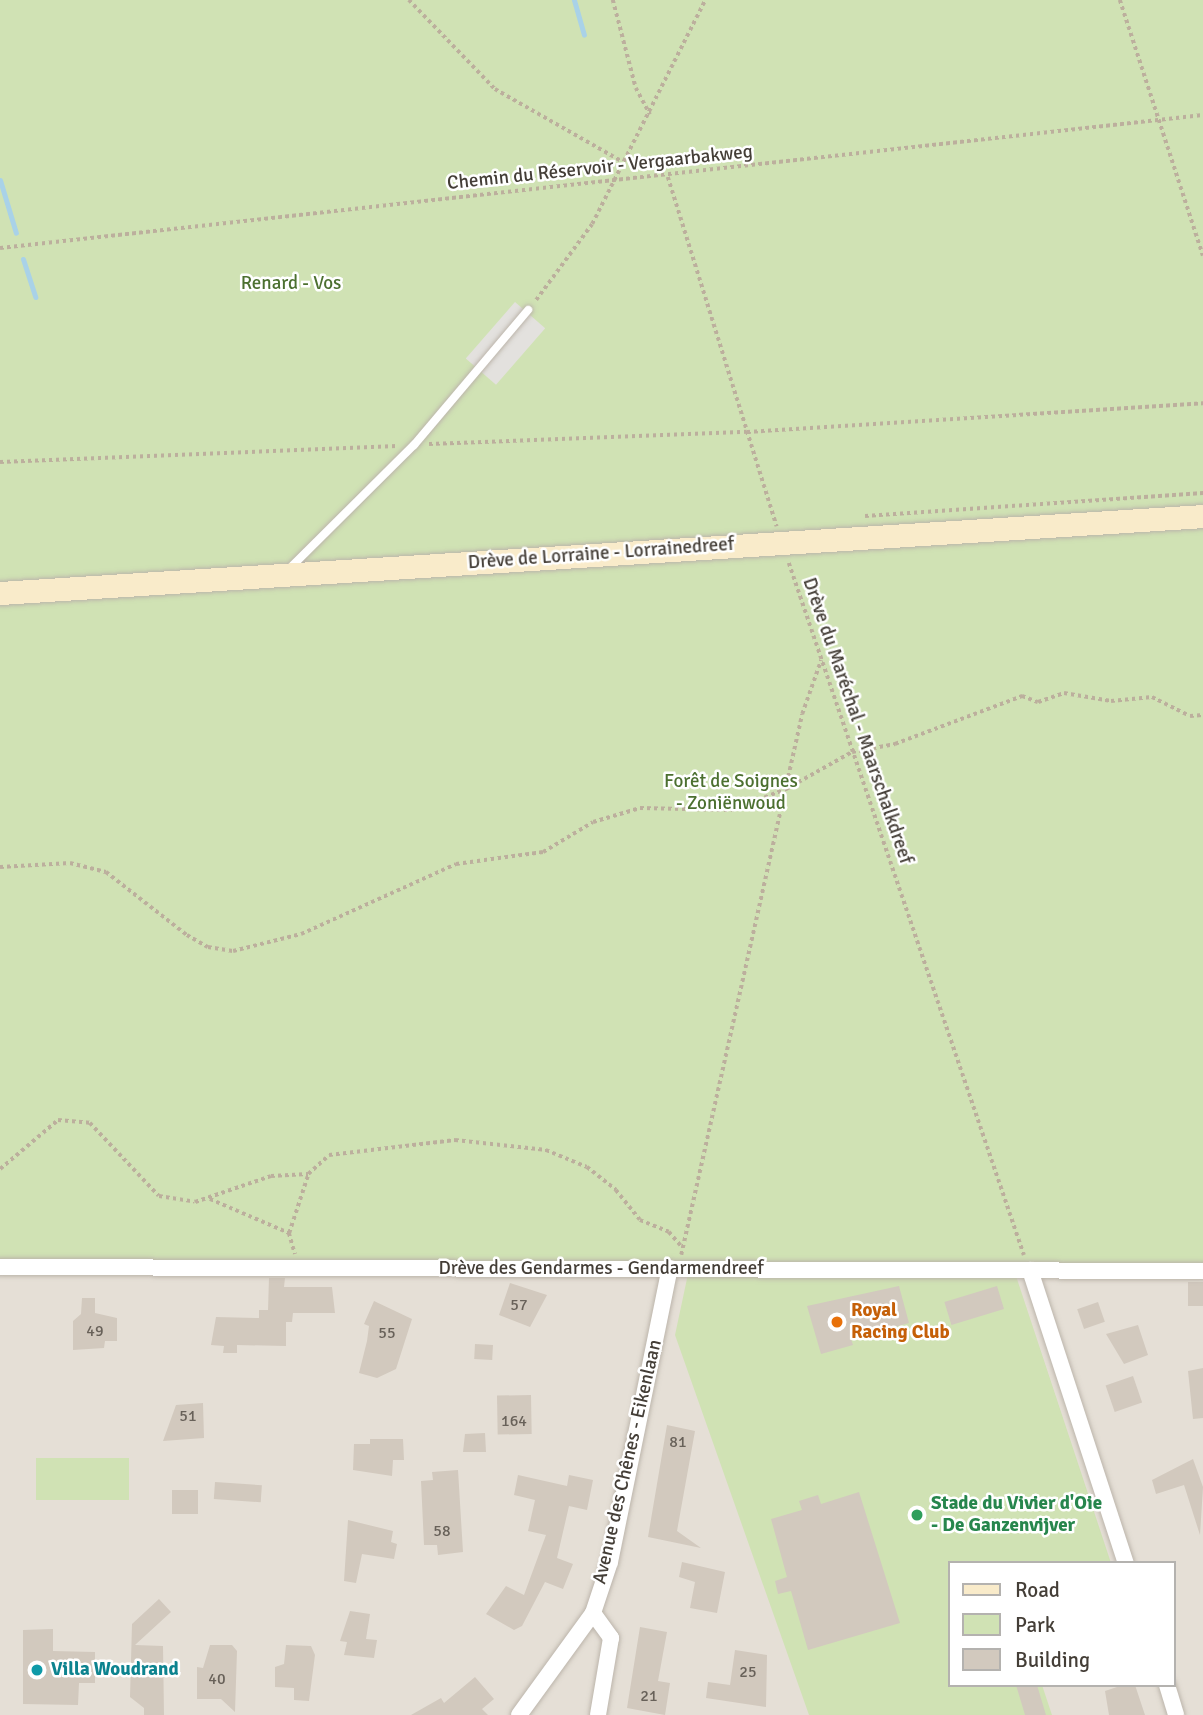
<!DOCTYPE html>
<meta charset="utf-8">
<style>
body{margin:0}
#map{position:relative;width:1203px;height:1715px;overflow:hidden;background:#f2eee7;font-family:Signika,sans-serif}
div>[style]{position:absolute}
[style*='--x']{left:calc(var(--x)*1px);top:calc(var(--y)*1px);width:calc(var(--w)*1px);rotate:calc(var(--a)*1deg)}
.residential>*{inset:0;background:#e5dfd6}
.green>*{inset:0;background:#d0e2b4;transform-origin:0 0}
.parking>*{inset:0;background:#e3e1de;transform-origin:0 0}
.stream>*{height:5px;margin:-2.5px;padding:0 2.5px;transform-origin:2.5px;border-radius:2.5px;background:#a9d2e8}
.building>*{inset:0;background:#d2c9be;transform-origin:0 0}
.path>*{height:3.5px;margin-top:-1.75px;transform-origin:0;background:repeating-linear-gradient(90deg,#bcaf9d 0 3.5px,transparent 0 7px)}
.roads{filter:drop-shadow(0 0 2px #bcb5ab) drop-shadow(0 0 2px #bcb5ab)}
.lane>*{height:8px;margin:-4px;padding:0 4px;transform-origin:4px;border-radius:4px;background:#fff}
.street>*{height:16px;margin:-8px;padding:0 8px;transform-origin:8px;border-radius:8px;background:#fff}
.secondary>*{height:23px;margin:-11.5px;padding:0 11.5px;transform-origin:11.5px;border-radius:11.5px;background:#f9ebca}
.dots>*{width:19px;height:19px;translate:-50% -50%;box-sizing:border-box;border:4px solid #fff;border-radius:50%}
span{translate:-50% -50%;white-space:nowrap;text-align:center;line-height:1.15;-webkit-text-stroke:5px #fff;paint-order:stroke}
.number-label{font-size:16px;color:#686159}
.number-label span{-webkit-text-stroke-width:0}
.street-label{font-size:19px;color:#443e37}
.park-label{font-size:19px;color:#4c7030}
.food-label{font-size:19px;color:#c56008;font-weight:700}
.left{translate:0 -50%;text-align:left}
.leisure-label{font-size:19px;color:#27864d;font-weight:700}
.culture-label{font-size:19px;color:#0d838f;font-weight:700}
.legend{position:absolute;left:948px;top:1561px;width:228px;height:126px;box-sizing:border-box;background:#fff;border:2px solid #b4b2af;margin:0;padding:9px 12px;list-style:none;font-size:21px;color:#443e37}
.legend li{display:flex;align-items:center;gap:14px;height:35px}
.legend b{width:35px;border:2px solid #b4b2af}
</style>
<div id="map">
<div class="residential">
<div style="clip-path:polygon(evenodd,0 1263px,1203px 1267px,1203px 1715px,0 1715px,0 1263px,949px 1563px,1173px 1563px,1173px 1685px,949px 1685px,949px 1563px)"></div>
</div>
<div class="green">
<div style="left:0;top:0;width:1203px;height:1263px"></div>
<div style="clip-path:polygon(688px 1274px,1016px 1276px,1111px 1563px,949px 1563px,949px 1685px,1042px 1685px,1052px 1715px,809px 1715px,675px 1335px)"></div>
<div style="left:36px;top:1458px;width:93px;height:42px"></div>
</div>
<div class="parking">
<div style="left:515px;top:302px;width:40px;height:75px;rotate:41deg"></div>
</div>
<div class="stream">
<div style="--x:574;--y:0;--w:36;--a:74"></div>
<div style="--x:0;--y:180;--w:55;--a:73.2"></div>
<div style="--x:23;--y:259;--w:40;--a:72"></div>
</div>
<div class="building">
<div style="clip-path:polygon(269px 1278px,285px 1278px,284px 1287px,332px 1287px,335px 1313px,293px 1313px,292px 1322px,286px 1322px,286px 1346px,237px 1345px,237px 1353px,223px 1353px,224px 1346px,211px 1345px,216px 1317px,259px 1318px,259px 1310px,268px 1310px)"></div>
<div style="left:1188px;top:1282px;width:15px;height:24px"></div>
<div style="clip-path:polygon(510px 1283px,547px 1295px,530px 1327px,499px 1315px)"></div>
<div style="clip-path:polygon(899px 1286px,909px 1323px,851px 1339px,853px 1345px,821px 1354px,807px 1306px)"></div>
<div style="left:997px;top:1286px;width:24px;height:55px;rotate:73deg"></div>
<div style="clip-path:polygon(82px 1298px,95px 1298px,95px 1313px,117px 1318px,117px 1341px,105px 1341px,104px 1348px,73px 1350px,73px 1321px,81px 1314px)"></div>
<div style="clip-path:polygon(374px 1301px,412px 1319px,396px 1369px,377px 1378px,359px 1373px,367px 1341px,369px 1326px,364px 1324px)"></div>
<div style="left:1098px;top:1302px;width:21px;height:22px;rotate:71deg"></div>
<div style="clip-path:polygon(1138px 1325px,1148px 1355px,1124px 1364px,1106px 1334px)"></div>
<div style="left:475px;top:1344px;width:18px;height:15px;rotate:3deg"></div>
<div style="clip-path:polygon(1203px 1368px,1203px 1418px,1193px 1419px,1188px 1371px)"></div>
<div style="left:1133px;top:1376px;width:28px;height:29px;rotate:71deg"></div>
<div style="left:531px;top:1395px;width:39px;height:34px;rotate:89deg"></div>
<div style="clip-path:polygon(203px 1403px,204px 1438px,163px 1441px,176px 1405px)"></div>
<div style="clip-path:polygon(667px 1425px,695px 1431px,677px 1531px,701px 1548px,648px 1537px)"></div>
<div style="clip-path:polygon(485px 1433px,486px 1452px,463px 1452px,465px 1434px)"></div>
<div style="clip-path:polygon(370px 1439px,403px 1439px,404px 1460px,393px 1460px,392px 1476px,353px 1470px,354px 1444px,370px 1444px)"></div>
<div style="clip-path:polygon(1193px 1459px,1203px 1487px,1200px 1535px,1184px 1485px,1156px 1494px,1152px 1480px)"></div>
<div style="clip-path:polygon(458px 1470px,463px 1552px,438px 1555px,437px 1545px,424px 1545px,421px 1481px,433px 1480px,432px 1472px)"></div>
<div style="clip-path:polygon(518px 1475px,567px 1486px,569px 1475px,593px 1480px,587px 1510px,569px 1506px,557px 1558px,573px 1564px,563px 1589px,545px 1582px,522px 1626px,514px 1630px,486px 1614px,506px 1586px,524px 1595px,546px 1535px,528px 1531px,535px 1500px,514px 1495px)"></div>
<div style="left:215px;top:1482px;width:47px;height:17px;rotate:4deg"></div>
<div style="left:172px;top:1490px;width:26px;height:24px"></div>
<div style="clip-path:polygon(859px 1492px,900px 1623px,808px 1650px,791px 1591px,778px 1594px,775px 1581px,787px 1577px,771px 1519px,802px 1510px,799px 1501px,818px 1495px,821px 1504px)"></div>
<div style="clip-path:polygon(348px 1520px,393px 1531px,391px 1542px,397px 1544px,394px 1559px,362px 1554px,356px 1583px,344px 1581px)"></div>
<div style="clip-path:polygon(682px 1562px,725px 1572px,717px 1613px,690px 1608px,695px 1582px,679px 1577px)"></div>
<div style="clip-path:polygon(159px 1599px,171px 1612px,135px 1645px,163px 1646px,164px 1715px,144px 1715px,144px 1708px,130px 1697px,132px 1624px)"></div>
<div style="clip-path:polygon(350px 1611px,370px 1614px,366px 1639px,377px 1640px,374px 1658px,344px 1655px,347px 1642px,340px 1641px)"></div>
<div style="clip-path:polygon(640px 1627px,667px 1632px,658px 1681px,670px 1683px,665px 1715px,627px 1708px)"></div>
<div style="clip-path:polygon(53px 1629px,53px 1651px,95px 1652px,95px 1683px,79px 1683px,78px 1705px,23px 1704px,23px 1630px)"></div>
<div style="clip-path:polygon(210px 1645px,232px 1645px,237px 1651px,235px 1712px,221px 1699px,197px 1699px,197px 1667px,203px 1668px)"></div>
<div style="clip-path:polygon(286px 1645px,311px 1646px,315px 1655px,309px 1701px,294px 1700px,294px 1688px,275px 1687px,275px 1667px,284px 1664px)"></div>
<div style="clip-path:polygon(735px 1650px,767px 1655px,766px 1707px,706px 1698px,708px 1682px,730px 1685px)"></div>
<div style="clip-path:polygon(475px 1677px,494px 1699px,482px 1709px,488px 1715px,411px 1715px,441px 1698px,444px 1703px)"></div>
<div style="clip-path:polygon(1016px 1685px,1037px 1685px,1046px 1715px,1025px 1715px)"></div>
<div style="clip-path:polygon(1123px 1685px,1135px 1685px,1145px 1715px,1109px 1715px,1105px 1691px)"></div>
</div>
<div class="path">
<div style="--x:409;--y:0;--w:124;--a:46"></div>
<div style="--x:495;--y:89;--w:147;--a:29.7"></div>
<div style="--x:613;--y:0;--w:91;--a:75.4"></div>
<div style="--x:636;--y:88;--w:30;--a:62"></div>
<div style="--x:1120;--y:0;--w:269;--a:72"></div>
<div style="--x:668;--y:177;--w:366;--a:72.7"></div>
<div style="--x:0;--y:248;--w:1210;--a:-6.31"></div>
<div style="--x:536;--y:300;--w:94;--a:-53.6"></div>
<div style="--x:592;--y:224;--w:251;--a:-63.2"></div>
<div style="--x:429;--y:444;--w:318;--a:-2.2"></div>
<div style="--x:747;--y:432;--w:457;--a:-3.6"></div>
<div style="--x:0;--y:462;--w:397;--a:-2.3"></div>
<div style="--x:865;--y:516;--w:339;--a:-3.9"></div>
<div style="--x:789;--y:563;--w:731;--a:71.24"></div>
<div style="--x:0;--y:867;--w:70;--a:-3.3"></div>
<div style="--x:70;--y:863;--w:37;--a:14"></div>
<div style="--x:106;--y:872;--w:103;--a:37.9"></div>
<div style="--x:187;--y:935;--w:24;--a:30"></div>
<div style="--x:208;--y:947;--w:25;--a:9"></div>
<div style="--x:233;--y:951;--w:70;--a:-14"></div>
<div style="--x:301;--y:934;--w:170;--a:-24.3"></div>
<div style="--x:456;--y:864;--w:88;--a:-7.9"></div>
<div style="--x:543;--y:852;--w:58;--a:-31"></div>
<div style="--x:593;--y:822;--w:49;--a:-16.6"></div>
<div style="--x:640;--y:808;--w:92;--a:1.2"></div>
<div style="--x:732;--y:810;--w:58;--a:-21.3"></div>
<div style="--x:786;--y:789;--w:76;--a:-29.3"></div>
<div style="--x:852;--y:752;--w:44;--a:-10.5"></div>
<div style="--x:895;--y:744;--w:136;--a:-20.7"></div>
<div style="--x:1022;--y:696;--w:17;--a:21"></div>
<div style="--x:1038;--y:702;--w:28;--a:-19"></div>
<div style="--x:1064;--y:693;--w:48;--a:9.7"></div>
<div style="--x:1111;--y:701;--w:41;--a:-5.6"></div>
<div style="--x:1152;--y:697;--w:42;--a:26.6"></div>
<div style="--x:1190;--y:716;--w:13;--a:-4"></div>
<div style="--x:0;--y:1169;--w:76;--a:-40.2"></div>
<div style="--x:58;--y:1120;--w:32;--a:5"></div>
<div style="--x:90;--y:1123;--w:100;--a:46.6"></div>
<div style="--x:159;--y:1196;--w:36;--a:9"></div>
<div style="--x:195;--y:1202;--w:80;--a:-18.9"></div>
<div style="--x:271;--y:1176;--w:37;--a:-3"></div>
<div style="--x:308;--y:1174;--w:28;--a:-42"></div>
<div style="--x:329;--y:1155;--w:127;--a:-6.8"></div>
<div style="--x:455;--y:1140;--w:92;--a:6.3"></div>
<div style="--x:546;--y:1150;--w:44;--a:22.5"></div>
<div style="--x:587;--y:1167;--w:37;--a:38"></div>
<div style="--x:616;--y:1190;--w:38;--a:51"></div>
<div style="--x:640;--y:1220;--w:31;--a:22"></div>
<div style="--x:669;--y:1232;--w:21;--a:49"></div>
<div style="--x:210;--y:1199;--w:86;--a:23.3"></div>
<div style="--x:289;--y:1233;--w:22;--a:74"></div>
<div style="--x:289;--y:1233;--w:61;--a:-71.9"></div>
<div style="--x:681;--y:1255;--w:554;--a:-77.39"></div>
<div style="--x:802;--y:714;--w:57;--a:-70.6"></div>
</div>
<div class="roads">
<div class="lane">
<div style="--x:289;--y:569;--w:176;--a:-44.8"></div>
<div style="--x:414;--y:445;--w:177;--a:-49.8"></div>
</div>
<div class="street">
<div style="--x:0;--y:1267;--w:1203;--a:0.19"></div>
<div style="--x:1030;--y:1270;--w:308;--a:71.9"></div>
<div style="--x:593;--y:1613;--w:31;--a:54"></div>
<div style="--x:611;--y:1638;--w:78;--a:99.6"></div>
<div style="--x:1167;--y:1685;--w:31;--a:73"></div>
<div style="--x:519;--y:1715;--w:126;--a:-54"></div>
<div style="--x:593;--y:1613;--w:54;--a:-71.6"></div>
<div style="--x:610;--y:1562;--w:300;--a:-78.5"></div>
</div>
<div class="secondary">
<div style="--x:0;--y:593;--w:1205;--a:-3.66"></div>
</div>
</div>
<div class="dots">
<div style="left:837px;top:1322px;background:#e8710a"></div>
<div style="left:917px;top:1515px;background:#2e9e5b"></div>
<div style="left:37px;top:1670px;background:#0f9aa8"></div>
</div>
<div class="number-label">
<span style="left:519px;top:1305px">57</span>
<span style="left:95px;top:1331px">49</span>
<span style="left:387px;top:1333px">55</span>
<span style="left:188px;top:1416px">51</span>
<span style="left:514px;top:1421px">164</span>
<span style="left:678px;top:1442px">81</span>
<span style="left:442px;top:1531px">58</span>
<span style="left:748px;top:1672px">25</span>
<span style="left:217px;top:1679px">40</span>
<span style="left:649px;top:1696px">21</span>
</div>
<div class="street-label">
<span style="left:600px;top:168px;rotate:-6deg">Chemin du Réservoir - Vergaarbakweg</span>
<span style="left:601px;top:554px;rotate:-4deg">Drève de Lorraine - Lorrainedreef</span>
<span style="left:857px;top:721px;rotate:71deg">Drève du Maréchal - Maarschalkdreef</span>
<span style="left:601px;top:1269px">Drève des Gendarmes - Gendarmendreef</span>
<span style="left:628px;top:1462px;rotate:-77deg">Avenue des Chênes - Eikenlaan</span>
</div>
<div class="park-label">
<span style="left:291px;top:284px">Renard - Vos</span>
<span style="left:731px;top:793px">Forêt de Soignes<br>- Zoniënwoud</span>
</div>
<div class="food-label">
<span class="left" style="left:851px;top:1322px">Royal<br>Racing Club</span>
</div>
<div class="leisure-label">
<span class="left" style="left:931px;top:1515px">Stade du Vivier d'Oie<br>- De Ganzenvijver</span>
</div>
<div class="culture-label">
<span class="left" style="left:51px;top:1670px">Villa Woudrand</span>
</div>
<ul class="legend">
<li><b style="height:9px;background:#f9ebca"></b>Road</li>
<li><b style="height:19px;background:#d0e2b4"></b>Park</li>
<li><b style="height:19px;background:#d2c9be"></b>Building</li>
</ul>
</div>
